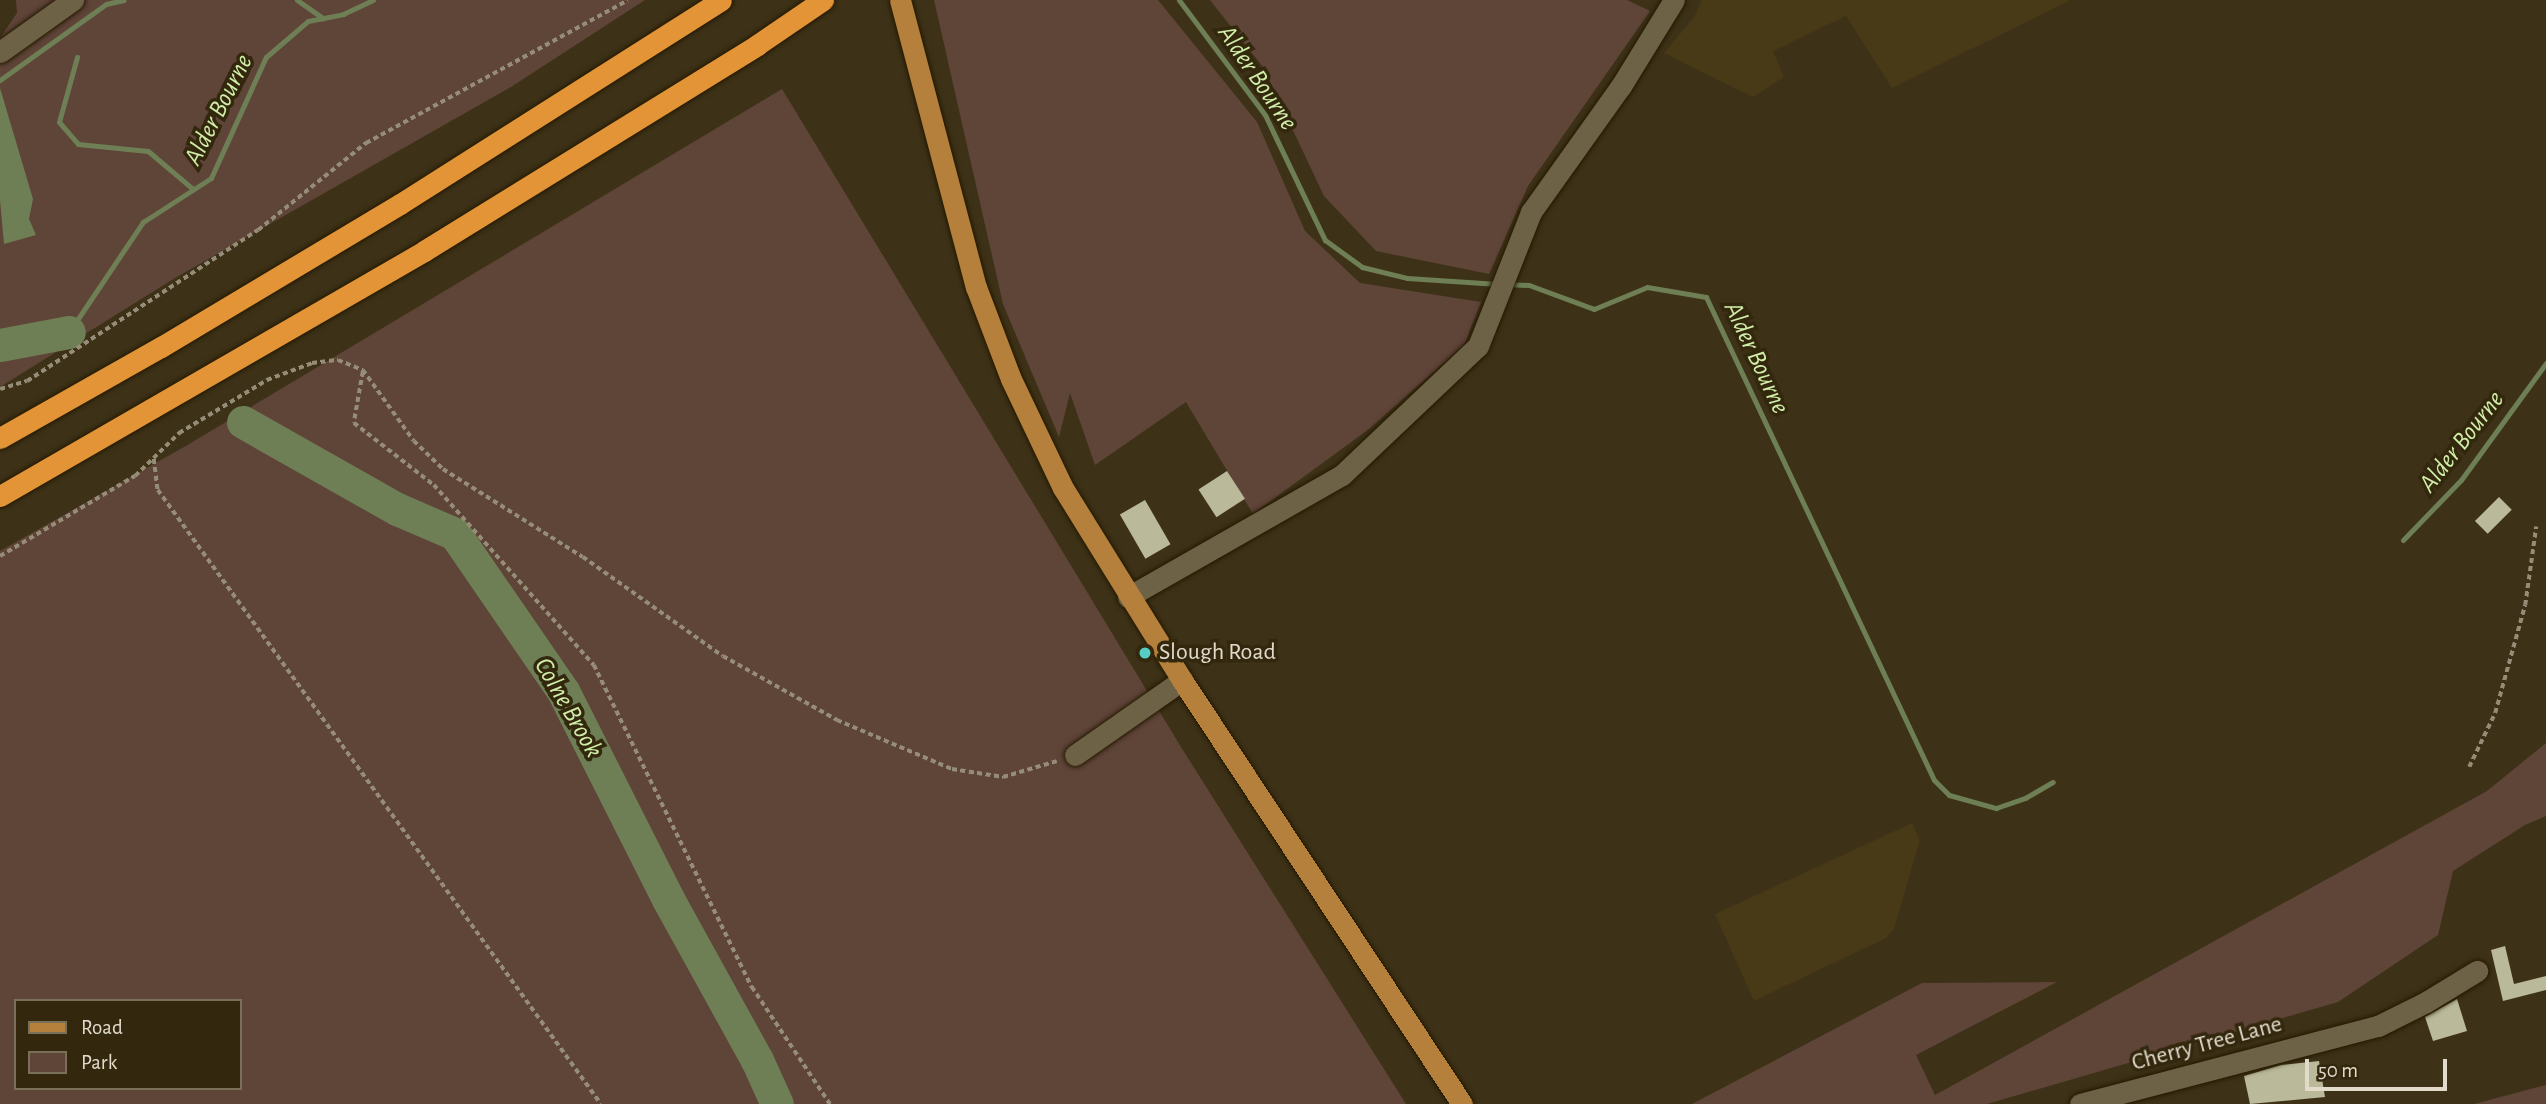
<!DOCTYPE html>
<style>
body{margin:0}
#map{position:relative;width:2546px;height:1104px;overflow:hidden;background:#3d3217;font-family:"Alegreya Sans",sans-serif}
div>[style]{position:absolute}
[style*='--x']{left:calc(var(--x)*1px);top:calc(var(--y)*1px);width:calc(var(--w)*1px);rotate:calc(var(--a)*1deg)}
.built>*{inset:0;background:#483917}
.green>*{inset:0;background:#5f4438}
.water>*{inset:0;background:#6e7f55}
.stream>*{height:5px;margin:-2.5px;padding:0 2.5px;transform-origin:2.5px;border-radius:2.5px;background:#6e7f55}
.river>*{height:33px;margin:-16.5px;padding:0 16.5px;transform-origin:16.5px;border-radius:16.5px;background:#6e7f55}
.building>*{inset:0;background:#bab999;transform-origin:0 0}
.path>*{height:3.5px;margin-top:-1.75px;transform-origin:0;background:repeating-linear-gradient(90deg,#968d79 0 5px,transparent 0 8.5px)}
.roads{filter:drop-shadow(0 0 2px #241901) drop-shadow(0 0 2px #241901)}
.minor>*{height:21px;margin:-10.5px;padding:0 10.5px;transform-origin:10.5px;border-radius:10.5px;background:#6e6246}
.major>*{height:21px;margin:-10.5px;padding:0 10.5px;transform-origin:10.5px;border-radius:10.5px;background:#b4803c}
.highway>*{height:21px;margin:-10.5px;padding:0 10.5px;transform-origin:10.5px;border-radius:10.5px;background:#e29436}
.dots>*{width:19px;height:19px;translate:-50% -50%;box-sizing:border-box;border:4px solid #33280d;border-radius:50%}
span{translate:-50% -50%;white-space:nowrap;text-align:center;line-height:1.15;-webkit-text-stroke:7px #33280d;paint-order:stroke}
.poi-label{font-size:24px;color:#e2dbcc}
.left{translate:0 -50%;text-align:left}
.street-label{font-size:24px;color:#e2dbcc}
.water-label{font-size:26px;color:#d1eea9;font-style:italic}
.legend{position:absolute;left:14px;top:999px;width:228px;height:91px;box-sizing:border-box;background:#33280d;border:2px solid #797059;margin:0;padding:9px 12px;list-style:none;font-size:21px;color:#e2dbcc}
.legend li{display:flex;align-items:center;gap:14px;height:35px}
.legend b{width:35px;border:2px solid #797059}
.scale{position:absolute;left:2305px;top:1059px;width:142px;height:32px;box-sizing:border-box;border:4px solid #e2dbcc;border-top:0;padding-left:9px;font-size:21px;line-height:24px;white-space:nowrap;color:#e2dbcc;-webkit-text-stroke:5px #33280d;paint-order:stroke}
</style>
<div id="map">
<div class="built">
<div style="clip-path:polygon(1702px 0,2071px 0,1892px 88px,1846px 16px,1773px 51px,1784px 77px,1753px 97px,1664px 53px,1694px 17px)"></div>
<div style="clip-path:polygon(1912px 823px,1920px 840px,1894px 929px,1886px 938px,1754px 1001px,1715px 914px)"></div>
</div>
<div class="green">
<div style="clip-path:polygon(16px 0,645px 0,511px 87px,175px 278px,0 387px,0 38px,17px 13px)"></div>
<div style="clip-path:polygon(934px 0,1158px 0,1257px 122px,1305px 231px,1360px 283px,1481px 302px,1464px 345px,1369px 429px,1253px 514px,1186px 402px,1095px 465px,1070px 393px,1059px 437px,1003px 304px)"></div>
<div style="clip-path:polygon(1210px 0,1627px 0,1650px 11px,1528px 186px,1489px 274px,1376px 251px,1324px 196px,1263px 67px)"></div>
<div style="clip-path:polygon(evenodd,782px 89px,1181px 747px,1406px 1104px,0 1104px,0 551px,184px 447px,782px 89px,16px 1001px,240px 1001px,240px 1088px,16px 1088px,16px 1001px)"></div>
<div style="clip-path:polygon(2546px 743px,2546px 816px,2525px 825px,2453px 871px,2438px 935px,2338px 1002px,1987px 1104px,1692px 1104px,1922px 983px,2057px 982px,1916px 1055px,1935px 1095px,2487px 791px)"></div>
<div style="clip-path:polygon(2546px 1085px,2546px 1104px,2474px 1104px)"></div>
</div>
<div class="water">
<div style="clip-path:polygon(0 88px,33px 199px,29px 219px,36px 235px,4px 244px,0 200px)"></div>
</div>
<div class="stream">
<div style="--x:297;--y:0;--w:32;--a:35"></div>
<div style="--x:1179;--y:0;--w:144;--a:53.2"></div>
<div style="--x:1265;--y:115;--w:139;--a:64.4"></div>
<div style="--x:1325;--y:240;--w:46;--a:36.1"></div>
<div style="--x:1362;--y:267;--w:46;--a:13.7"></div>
<div style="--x:1407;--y:278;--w:91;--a:3.8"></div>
<div style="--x:77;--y:57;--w:67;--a:105.5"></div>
<div style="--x:59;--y:122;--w:29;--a:49"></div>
<div style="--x:78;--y:144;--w:70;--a:5.7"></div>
<div style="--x:148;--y:151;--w:59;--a:40.2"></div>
<div style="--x:0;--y:80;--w:130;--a:-35.6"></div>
<div style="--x:106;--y:4;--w:18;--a:-13"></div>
<div style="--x:1508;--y:284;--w:21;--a:3"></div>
<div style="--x:1529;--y:285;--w:69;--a:20.3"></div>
<div style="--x:1594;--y:309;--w:57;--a:-22.5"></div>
<div style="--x:1647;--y:287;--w:60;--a:9.6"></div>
<div style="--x:1706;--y:297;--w:534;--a:64.73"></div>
<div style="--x:1934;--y:780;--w:21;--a:45"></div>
<div style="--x:1949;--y:795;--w:49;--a:15.5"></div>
<div style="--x:1996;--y:808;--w:31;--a:-19"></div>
<div style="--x:2025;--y:798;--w:32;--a:-30"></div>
<div style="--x:69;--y:332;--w:133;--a:-56.1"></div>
<div style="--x:143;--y:222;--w:81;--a:-32.9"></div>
<div style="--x:211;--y:178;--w:133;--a:-65.6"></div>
<div style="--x:266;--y:57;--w:55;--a:-40.6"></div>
<div style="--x:308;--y:21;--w:36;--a:-11"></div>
<div style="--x:343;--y:14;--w:33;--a:-25"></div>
<div style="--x:2403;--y:540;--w:83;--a:-46"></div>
<div style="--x:2461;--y:480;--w:145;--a:-54"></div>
</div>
<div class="river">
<div style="--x:0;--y:345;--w:70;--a:-10.7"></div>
<div style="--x:243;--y:422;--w:177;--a:29.5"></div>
<div style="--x:397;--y:509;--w:63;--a:23.3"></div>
<div style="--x:455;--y:534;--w:191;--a:55.5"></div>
<div style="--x:563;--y:691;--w:233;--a:63.2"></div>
<div style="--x:668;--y:899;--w:184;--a:61.1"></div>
<div style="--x:757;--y:1060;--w:48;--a:65.6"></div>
</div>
<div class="building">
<div style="left:1227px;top:471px;width:33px;height:34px;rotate:57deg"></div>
<div style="left:2499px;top:497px;width:18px;height:34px;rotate:45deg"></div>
<div style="left:1145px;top:500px;width:51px;height:29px;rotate:60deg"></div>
<div style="clip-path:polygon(2505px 946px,2514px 984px,2546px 976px,2546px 990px,2503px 1001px,2491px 950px)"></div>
<div style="clip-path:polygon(2457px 999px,2467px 1031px,2433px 1041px,2425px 1017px)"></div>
<div style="clip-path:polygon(2319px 1061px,2325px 1097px,2250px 1104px,2244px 1076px,2281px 1065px)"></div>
</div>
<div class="path">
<div style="--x:363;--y:372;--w:52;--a:100"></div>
<div style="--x:354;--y:423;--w:101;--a:37.8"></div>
<div style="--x:434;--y:485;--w:241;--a:48.4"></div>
<div style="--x:594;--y:665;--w:359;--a:63.9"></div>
<div style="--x:752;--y:987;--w:141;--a:56.3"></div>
<div style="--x:0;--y:389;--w:28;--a:-17"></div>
<div style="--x:27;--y:381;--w:276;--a:-33.2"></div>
<div style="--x:258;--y:230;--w:139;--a:-38.9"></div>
<div style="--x:366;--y:143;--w:298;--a:-28.6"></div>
<div style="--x:154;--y:459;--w:31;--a:83"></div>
<div style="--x:158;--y:490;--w:757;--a:54.19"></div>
<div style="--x:0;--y:556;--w:157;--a:-30.7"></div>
<div style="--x:135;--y:476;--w:62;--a:-44.3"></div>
<div style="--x:179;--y:433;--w:103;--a:-31.1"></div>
<div style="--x:267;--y:380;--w:48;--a:-20.7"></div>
<div style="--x:312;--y:363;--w:26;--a:-7"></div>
<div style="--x:338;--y:360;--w:27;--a:22"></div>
<div style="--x:363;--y:370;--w:87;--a:54.3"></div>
<div style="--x:414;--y:441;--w:40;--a:44"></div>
<div style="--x:443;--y:469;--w:165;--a:32.2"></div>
<div style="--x:583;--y:557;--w:171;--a:35.3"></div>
<div style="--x:723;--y:656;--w:131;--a:29.3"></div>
<div style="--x:837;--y:720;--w:125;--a:23.1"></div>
<div style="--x:952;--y:769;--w:52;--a:8.9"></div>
<div style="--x:1003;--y:777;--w:56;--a:-16.5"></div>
<div style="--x:2469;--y:767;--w:60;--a:-64.3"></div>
<div style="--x:2495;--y:713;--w:112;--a:-74.5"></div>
<div style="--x:2525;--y:605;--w:79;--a:-82"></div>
</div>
<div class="roads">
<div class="minor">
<div style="--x:0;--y:52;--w:90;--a:-35.5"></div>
<div style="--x:1128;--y:597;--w:246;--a:-29.7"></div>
<div style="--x:1342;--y:475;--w:187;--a:-43.5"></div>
<div style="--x:1478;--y:346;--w:144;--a:-68.4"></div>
<div style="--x:1531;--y:212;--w:155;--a:-54.5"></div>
<div style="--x:1621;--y:86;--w:101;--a:-58.4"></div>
<div style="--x:1075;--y:755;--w:131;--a:-35"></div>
<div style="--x:2080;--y:1104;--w:308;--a:-14.7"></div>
<div style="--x:2378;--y:1026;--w:54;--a:-26.6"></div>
<div style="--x:2426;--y:1002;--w:60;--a:-31.3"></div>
</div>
<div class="major">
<div style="--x:900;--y:0;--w:297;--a:75.2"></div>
<div style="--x:976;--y:287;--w:98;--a:69.2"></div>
<div style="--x:1011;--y:379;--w:121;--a:64.5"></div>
<div style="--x:1063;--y:488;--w:226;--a:58.2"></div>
<div style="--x:1182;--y:680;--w:508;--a:56.56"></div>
</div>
<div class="highway">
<div style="--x:0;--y:438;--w:185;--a:-29.5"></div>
<div style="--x:161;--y:347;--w:279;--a:-30.9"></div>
<div style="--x:400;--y:204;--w:380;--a:-32.4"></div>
<div style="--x:0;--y:496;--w:490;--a:-30"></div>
<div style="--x:424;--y:251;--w:392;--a:-31.7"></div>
<div style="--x:757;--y:45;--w:80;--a:-34.3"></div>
</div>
</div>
<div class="dots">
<div style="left:1145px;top:653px;background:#56cec3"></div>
</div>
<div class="poi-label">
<span class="left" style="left:1159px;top:653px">Slough Road</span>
</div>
<div class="street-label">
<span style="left:2207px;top:1044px;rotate:-15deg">Cherry Tree Lane</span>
</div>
<div class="water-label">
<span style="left:1257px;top:78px;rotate:56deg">Alder Bourne</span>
<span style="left:219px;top:110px;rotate:-63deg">Alder Bourne</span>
<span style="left:1756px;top:358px;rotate:65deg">Alder Bourne</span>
<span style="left:2462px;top:442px;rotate:-52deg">Alder Bourne</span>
<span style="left:568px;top:708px;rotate:60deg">Colne Brook</span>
</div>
<ul class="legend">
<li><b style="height:9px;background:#b4803c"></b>Road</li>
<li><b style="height:19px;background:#5f4438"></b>Park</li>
</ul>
<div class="scale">50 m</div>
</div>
